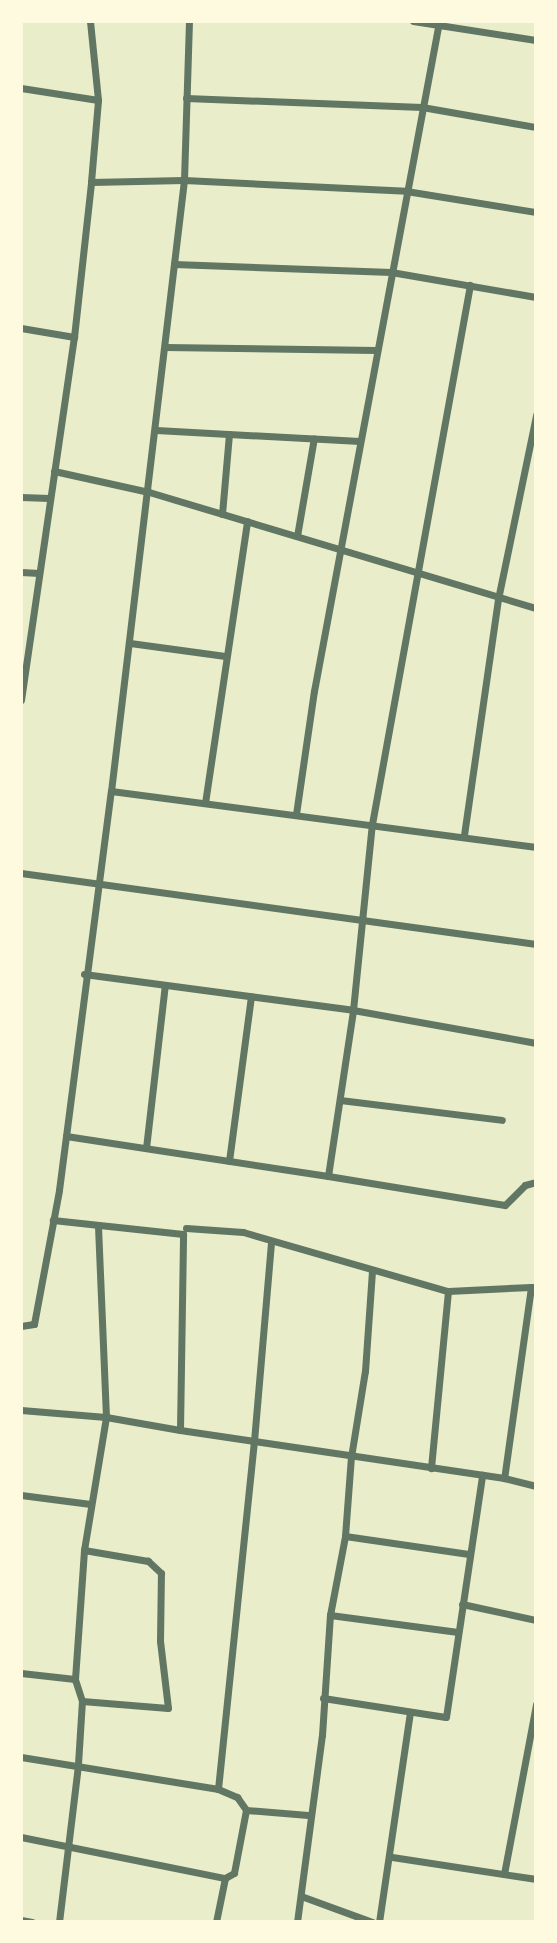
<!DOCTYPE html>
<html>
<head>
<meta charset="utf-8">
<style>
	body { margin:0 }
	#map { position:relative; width:557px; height:1943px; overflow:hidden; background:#e9edc9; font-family:"Sofia Sans Condensed",sans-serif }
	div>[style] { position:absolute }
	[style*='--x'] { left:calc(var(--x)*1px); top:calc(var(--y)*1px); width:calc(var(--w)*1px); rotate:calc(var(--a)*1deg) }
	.minor>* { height:7px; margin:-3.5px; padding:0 3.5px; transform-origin:3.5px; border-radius:3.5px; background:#617663 }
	span { translate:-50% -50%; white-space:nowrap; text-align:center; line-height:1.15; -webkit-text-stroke:5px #fefae0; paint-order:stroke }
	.frame { position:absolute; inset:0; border:23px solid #fefae0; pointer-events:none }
</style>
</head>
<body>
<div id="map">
	<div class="minor">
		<div style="--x:189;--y:21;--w:159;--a:91.8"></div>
		<div style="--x:184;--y:180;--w:615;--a:96.81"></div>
		<div style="--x:111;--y:791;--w:429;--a:7.5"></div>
		<div style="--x:413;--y:21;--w:124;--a:8.8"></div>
		<div style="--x:21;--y:88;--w:78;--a:8.9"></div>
		<div style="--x:186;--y:98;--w:236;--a:2.2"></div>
		<div style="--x:422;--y:107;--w:116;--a:10"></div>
		<div style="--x:91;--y:182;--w:93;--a:-1.2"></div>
		<div style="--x:184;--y:180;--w:222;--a:2.8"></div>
		<div style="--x:406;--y:191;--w:132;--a:9.2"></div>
		<div style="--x:174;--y:264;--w:217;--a:2.1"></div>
		<div style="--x:391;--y:272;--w:147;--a:9.8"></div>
		<div style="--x:21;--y:328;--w:54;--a:9.6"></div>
		<div style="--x:165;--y:347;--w:211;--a:0.8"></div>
		<div style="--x:156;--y:430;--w:204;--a:3.1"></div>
		<div style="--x:54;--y:471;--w:97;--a:12.5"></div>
		<div style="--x:149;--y:492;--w:404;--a:16.7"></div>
		<div style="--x:21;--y:497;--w:28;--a:2"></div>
		<div style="--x:222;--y:514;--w:80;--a:-85"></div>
		<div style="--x:297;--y:536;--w:99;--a:-80.2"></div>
		<div style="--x:21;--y:572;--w:18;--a:3"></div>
		<div style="--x:130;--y:643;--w:96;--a:7.8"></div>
		<div style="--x:21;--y:700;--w:367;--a:-81.7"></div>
		<div style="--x:74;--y:337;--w:156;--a:-83.7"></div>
		<div style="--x:91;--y:182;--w:82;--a:-85.1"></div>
		<div style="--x:98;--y:100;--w:79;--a:-95.8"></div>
		<div style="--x:205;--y:803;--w:285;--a:-81.5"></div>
		<div style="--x:296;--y:814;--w:124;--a:-81.7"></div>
		<div style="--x:314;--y:691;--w:681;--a:-79.42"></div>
		<div style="--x:464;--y:835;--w:238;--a:-81.8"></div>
		<div style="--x:498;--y:599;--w:188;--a:-78.3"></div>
		<div style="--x:21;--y:873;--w:520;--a:7.85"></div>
		<div style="--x:84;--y:974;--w:271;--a:7.6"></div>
		<div style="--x:353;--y:1010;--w:186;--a:10.2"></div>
		<div style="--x:340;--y:1100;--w:163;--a:7"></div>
		<div style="--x:66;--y:1136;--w:265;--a:8.7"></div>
		<div style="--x:328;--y:1176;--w:168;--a:-81.4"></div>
		<div style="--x:353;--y:1010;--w:187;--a:-84.2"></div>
		<div style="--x:372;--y:824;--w:548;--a:-79.7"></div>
		<div style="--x:146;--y:1148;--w:164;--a:-83.4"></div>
		<div style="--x:229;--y:1161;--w:166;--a:-82.4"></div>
		<div style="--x:328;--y:1176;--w:179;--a:9.3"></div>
		<div style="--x:505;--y:1205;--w:28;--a:-45"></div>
		<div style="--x:525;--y:1185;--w:11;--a:-15"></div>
		<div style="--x:186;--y:1228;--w:57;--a:4"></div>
		<div style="--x:243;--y:1232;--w:213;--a:16.1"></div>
		<div style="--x:448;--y:1291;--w:178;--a:95.5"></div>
		<div style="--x:536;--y:1288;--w:5;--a:-169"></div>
		<div style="--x:531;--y:1287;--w:193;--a:98"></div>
		<div style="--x:504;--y:1478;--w:33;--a:14"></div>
		<div style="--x:448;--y:1291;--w:83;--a:-2.8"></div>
		<div style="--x:21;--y:1326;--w:13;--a:-9"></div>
		<div style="--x:34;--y:1324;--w:136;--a:-79.4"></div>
		<div style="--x:59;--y:1190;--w:402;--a:-82.6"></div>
		<div style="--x:21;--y:1410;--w:85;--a:4.7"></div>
		<div style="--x:106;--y:1417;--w:75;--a:10"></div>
		<div style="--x:180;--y:1430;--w:196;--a:-89.1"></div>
		<div style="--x:183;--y:1234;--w:131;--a:-173.9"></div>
		<div style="--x:180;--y:1430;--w:75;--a:8.5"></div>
		<div style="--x:254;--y:1441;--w:198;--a:-85.1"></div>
		<div style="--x:21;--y:1495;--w:70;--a:7.4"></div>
		<div style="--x:345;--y:1536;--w:125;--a:8.3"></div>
		<div style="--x:462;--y:1604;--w:76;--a:12.2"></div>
		<div style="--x:330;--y:1615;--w:129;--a:7.6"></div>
		<div style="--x:21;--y:1673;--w:54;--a:6.3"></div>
		<div style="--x:323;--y:1698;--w:124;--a:8.8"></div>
		<div style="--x:446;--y:1717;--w:245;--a:-81.5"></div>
		<div style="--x:82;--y:1701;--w:86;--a:4.7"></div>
		<div style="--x:168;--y:1708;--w:67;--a:-96.8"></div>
		<div style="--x:160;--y:1641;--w:68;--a:-89.2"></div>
		<div style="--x:161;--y:1573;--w:18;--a:-137"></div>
		<div style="--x:148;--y:1561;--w:65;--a:-170.2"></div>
		<div style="--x:21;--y:1757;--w:200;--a:9.2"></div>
		<div style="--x:218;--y:1789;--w:21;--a:23"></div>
		<div style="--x:237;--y:1797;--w:16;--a:55"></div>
		<div style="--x:246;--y:1810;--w:64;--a:100.8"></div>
		<div style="--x:234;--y:1873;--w:10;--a:151"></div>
		<div style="--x:225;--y:1878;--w:45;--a:101.6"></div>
		<div style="--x:218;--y:1789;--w:350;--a:-84.1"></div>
		<div style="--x:254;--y:1441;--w:253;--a:8.4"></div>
		<div style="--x:246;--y:1810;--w:62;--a:4.6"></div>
		<div style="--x:21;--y:1837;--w:208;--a:11.4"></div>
		<div style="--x:392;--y:1857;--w:146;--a:8.7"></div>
		<div style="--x:504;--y:1874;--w:173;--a:-79.3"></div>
		<div style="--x:301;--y:1896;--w:76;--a:20.1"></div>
		<div style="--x:21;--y:1920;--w:11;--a:10"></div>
		<div style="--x:59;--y:1922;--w:159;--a:-83.1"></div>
		<div style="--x:78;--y:1764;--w:63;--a:-86.4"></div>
		<div style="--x:82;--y:1701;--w:23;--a:-108"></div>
		<div style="--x:75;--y:1679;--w:129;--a:-86"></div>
		<div style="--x:84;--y:1550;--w:135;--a:-80.6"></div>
		<div style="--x:106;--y:1417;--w:192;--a:-92.4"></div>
		<div style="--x:297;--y:1922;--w:189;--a:-82.4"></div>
		<div style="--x:322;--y:1735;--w:120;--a:-86.2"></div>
		<div style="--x:330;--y:1615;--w:80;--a:-79.2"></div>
		<div style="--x:345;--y:1536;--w:79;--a:-85.7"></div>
		<div style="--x:351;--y:1457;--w:87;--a:-80.8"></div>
		<div style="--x:365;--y:1371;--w:101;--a:-86"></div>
		<div style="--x:379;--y:1922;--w:211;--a:-81.6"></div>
	</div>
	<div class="frame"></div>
</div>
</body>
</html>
